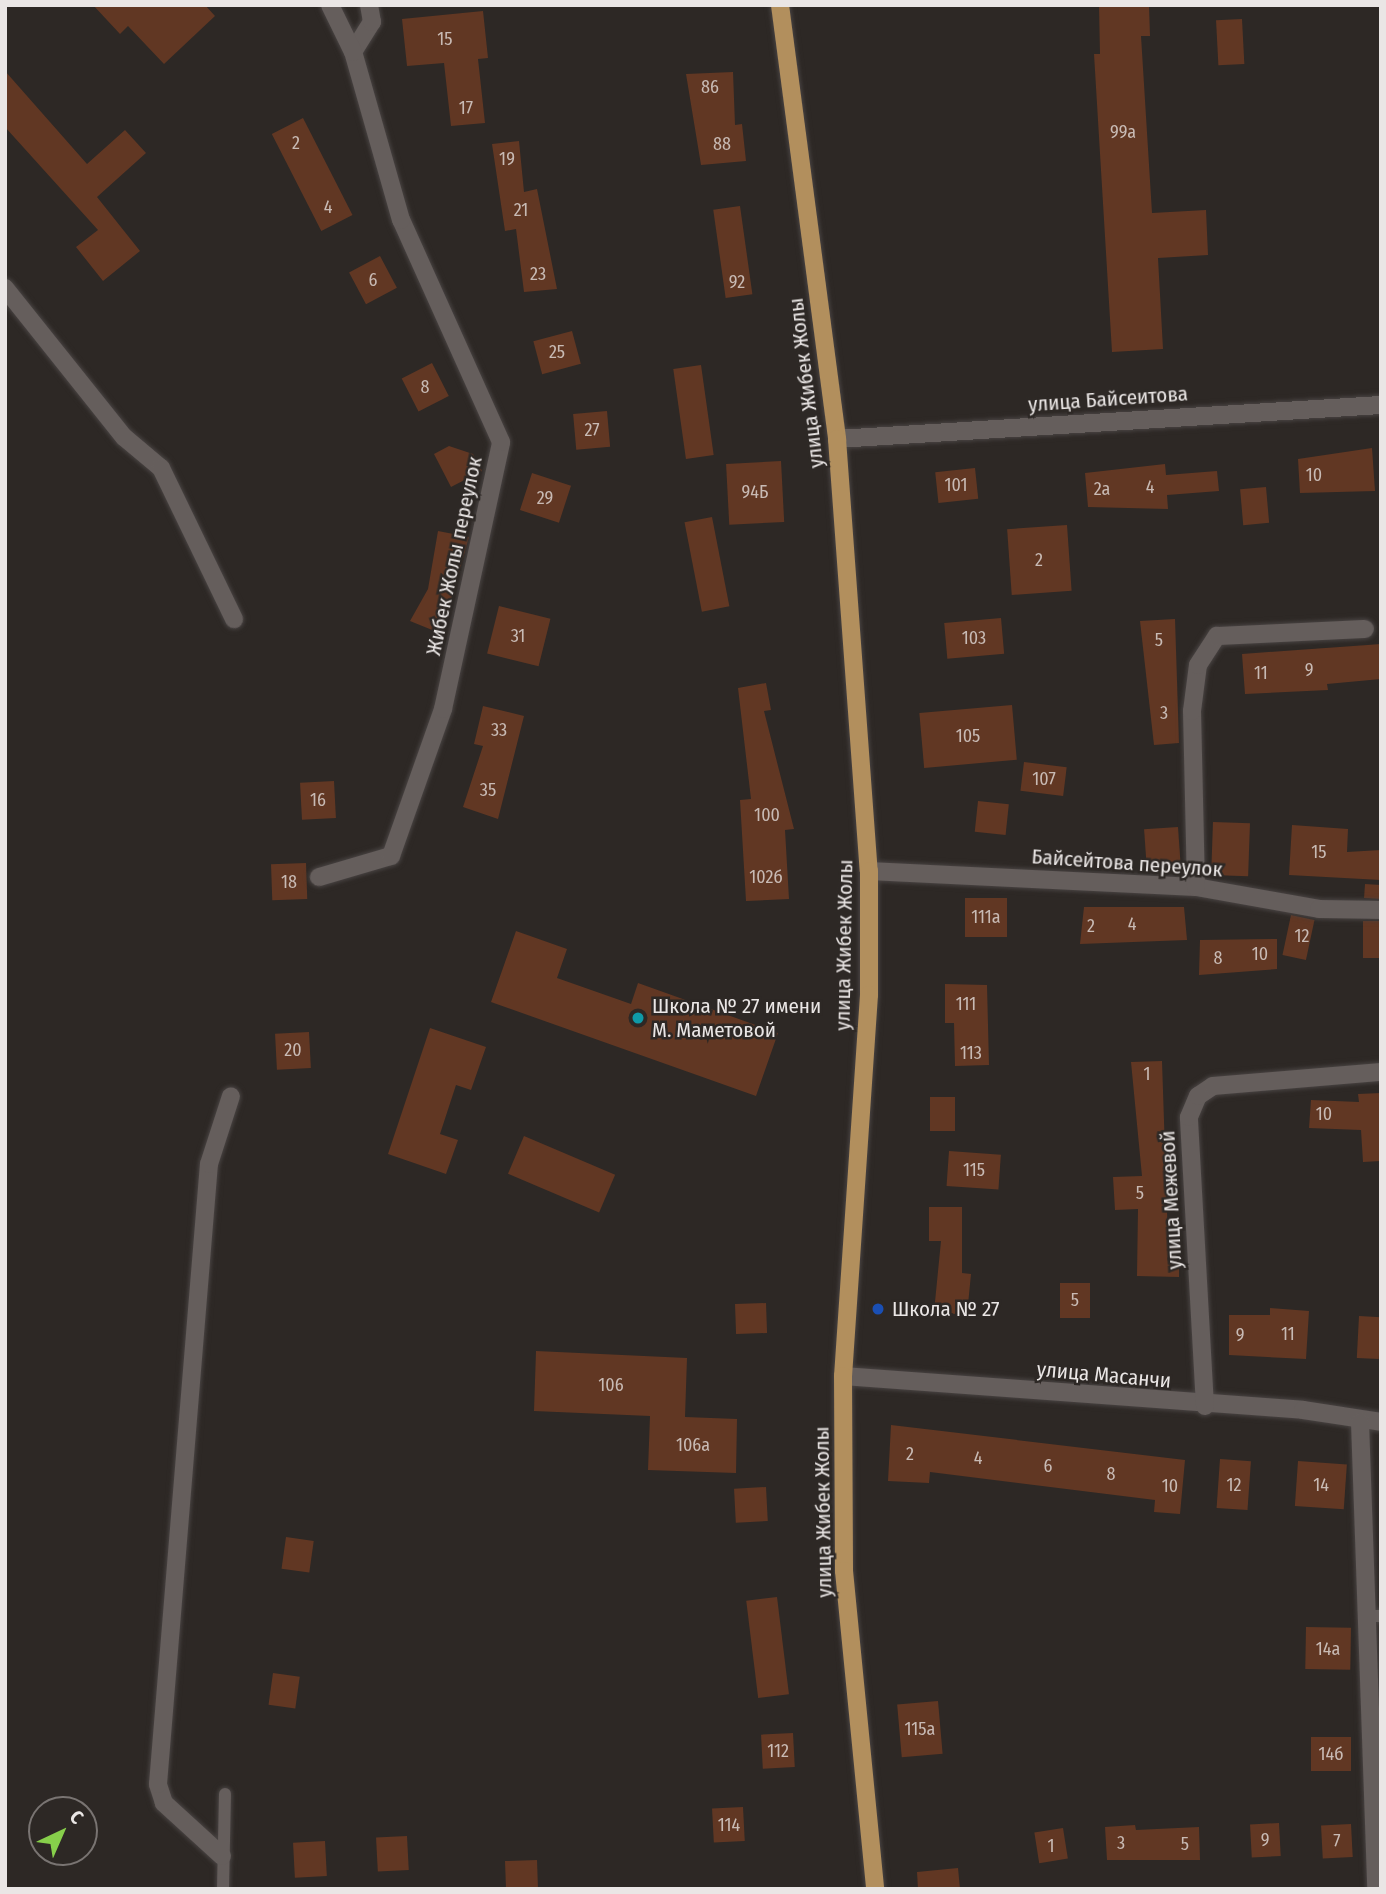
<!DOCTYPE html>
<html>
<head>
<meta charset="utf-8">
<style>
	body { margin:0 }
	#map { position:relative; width:1386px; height:1894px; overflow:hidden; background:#2d2825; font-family:"Fira Sans Condensed",sans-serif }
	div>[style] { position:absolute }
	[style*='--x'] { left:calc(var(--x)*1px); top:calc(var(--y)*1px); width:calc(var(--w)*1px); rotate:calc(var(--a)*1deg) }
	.building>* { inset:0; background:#613723; transform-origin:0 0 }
	.roads { filter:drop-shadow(0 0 2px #484342) drop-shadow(0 0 2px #484342) }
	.lane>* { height:12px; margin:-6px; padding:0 6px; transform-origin:6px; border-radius:6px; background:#655e5c }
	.street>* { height:18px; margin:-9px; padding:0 9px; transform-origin:9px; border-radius:9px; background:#655e5c }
	.primary>* { height:18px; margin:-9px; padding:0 9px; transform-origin:9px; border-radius:9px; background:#b28f5d }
	.dots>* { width:19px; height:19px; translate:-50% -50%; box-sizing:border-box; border:4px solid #2d2825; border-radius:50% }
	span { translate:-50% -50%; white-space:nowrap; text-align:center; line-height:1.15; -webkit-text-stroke:5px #2d2825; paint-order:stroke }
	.number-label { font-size:18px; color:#c8bab4 }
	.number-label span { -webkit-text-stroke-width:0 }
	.street-label { font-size:21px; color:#eae6e5 }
	.poi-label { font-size:21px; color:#eae6e5 }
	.left { translate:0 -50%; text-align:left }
	.frame { position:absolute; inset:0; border:7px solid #eae6e5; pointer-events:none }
	.north { position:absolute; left:28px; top:1796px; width:70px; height:70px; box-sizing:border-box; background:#2d2825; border:2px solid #797472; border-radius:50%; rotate:44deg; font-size:19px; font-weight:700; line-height:28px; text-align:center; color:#eae6e5 }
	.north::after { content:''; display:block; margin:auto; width:24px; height:32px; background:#87cf4b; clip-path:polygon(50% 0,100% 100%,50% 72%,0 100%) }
</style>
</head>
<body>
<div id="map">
	<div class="building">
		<div style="clip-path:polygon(93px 5px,205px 5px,215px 16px,164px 64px,128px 26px,120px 34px)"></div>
		<div style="clip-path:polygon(1099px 5px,1149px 5px,1150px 36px,1141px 36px,1152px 213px,1206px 210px,1208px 255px,1158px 258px,1163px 349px,1112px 352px,1094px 54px,1100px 54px)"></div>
		<div style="clip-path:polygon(483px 11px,488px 58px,478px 59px,485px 123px,451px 126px,444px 63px,407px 66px,402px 19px)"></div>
		<div style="left:1242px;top:19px;width:45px;height:26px;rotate:87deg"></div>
		<div style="clip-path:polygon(5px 71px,87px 164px,125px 130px,146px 153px,97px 197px,140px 251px,103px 281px,76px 247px,98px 230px,5px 127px)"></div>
		<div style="clip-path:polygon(733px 72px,735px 125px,742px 124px,746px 161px,701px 165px,686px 74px)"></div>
		<div style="left:303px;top:118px;width:109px;height:35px;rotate:63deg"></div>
		<div style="clip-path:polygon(519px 141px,524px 192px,537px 189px,557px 289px,524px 292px,516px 229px,505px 231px,492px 144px)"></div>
		<div style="left:740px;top:206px;width:89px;height:27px;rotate:82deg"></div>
		<div style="left:380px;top:256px;width:36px;height:35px;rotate:62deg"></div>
		<div style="left:572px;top:331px;width:34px;height:40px;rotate:75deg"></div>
		<div style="left:432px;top:363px;width:37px;height:34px;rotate:63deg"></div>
		<div style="left:701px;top:365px;width:91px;height:28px;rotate:82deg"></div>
		<div style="left:607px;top:411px;width:36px;height:34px;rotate:85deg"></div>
		<div style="clip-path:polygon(449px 446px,473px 454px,482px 471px,451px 487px,434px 454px)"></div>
		<div style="clip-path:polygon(1372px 448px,1375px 491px,1300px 493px,1298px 459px)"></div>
		<div style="left:781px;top:461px;width:61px;height:55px;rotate:87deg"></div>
		<div style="clip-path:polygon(1165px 464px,1166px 475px,1217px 471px,1219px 491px,1167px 495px,1168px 509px,1088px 507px,1085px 473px)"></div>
		<div style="left:975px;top:468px;width:31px;height:40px;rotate:84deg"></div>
		<div style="left:532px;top:473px;width:41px;height:39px;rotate:18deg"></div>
		<div style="left:1266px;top:487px;width:36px;height:26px;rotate:85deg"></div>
		<div style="left:712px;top:517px;width:91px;height:28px;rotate:79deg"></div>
		<div style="left:1067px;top:525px;width:66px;height:60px;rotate:86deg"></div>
		<div style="clip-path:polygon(438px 531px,469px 537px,442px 634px,410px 621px,428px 589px)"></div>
		<div style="left:499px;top:606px;width:53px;height:49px;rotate:14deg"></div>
		<div style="left:1001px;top:618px;width:36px;height:57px;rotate:85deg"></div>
		<div style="clip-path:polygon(1175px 619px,1179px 743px,1154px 745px,1140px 621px)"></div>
		<div style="clip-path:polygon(1381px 644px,1381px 679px,1327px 684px,1328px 690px,1245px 694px,1242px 654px)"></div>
		<div style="clip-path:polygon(766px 683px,771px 710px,764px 711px,794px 829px,785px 830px,789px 899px,746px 901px,740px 800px,751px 799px,738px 688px)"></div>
		<div style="left:1012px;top:705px;width:55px;height:93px;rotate:85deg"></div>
		<div style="clip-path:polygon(483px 706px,524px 716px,498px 819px,463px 807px,483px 746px,474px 744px)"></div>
		<div style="left:1024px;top:762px;width:43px;height:29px;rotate:7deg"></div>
		<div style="left:334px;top:781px;width:37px;height:34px;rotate:87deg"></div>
		<div style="left:978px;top:801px;width:31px;height:31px;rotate:6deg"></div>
		<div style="left:1213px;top:822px;width:37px;height:53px;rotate:2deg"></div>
		<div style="clip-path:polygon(1292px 825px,1348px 829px,1347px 852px,1381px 850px,1381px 880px,1289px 875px)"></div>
		<div style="left:1178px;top:827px;width:41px;height:34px;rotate:86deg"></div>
		<div style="left:306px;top:863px;width:36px;height:35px;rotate:88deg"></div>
		<div style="left:1365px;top:884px;width:16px;height:14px;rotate:4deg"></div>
		<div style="left:965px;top:898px;width:42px;height:39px"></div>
		<div style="clip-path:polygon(1084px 907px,1184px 907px,1187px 940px,1080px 944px)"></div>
		<div style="left:1291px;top:915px;width:24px;height:41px;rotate:12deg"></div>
		<div style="left:1363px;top:921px;width:18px;height:37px"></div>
		<div style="clip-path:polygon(516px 931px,567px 949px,557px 978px,631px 1004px,638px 983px,778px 1033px,756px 1096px,491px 1002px)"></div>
		<div style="clip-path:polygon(1277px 939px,1277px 969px,1199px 975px,1200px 940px)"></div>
		<div style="clip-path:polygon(945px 984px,987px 985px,989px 1065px,955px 1066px,954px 1023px,945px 1023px)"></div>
		<div style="clip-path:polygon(430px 1028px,486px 1047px,471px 1090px,456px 1085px,440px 1134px,458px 1140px,446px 1174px,388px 1154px)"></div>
		<div style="left:309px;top:1032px;width:36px;height:34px;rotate:87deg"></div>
		<div style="clip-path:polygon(1162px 1061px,1168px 1241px,1179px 1241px,1179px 1277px,1137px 1276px,1138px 1209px,1115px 1210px,1113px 1177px,1142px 1176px,1131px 1062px)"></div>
		<div style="clip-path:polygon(1381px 1093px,1381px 1161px,1363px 1162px,1361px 1130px,1309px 1128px,1311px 1100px,1359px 1102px,1358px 1094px)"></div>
		<div style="left:930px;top:1097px;width:25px;height:34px"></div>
		<div style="left:524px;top:1136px;width:99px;height:41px;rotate:23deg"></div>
		<div style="left:949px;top:1151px;width:52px;height:35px;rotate:4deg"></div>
		<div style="clip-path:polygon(929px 1207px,962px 1207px,962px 1273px,971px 1274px,967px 1315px,934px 1312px,941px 1241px,929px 1241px)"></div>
		<div style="left:1060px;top:1283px;width:30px;height:35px"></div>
		<div style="left:766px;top:1303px;width:30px;height:31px;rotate:88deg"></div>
		<div style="clip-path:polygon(1270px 1308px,1309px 1311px,1306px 1359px,1229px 1355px,1229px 1315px,1270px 1315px)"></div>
		<div style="left:1359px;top:1316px;width:22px;height:42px;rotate:3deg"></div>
		<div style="clip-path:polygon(536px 1351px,687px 1358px,685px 1417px,737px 1419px,736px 1473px,648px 1470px,650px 1416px,534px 1411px)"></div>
		<div style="clip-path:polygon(891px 1425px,1185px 1460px,1180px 1514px,1154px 1512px,1155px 1500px,930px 1472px,929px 1483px,888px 1481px)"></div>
		<div style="left:1220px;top:1459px;width:31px;height:49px;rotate:4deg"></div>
		<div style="left:1298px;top:1461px;width:49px;height:45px;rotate:4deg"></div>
		<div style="left:766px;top:1487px;width:34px;height:32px;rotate:87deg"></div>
		<div style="left:286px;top:1537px;width:28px;height:32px;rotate:8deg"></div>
		<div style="left:777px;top:1597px;width:98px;height:31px;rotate:83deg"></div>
		<div style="left:1306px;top:1627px;width:45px;height:42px;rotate:1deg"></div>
		<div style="left:273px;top:1673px;width:27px;height:32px;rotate:8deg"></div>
		<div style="left:938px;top:1701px;width:53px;height:41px;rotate:85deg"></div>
		<div style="left:793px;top:1733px;width:34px;height:32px;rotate:87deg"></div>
		<div style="left:1311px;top:1737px;width:40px;height:34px"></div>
		<div style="left:743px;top:1807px;width:34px;height:31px;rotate:87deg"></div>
		<div style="left:1279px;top:1823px;width:33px;height:29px;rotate:87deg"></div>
		<div style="left:1351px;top:1824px;width:33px;height:30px;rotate:87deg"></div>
		<div style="clip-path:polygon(1135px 1825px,1136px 1830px,1199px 1827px,1200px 1860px,1107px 1860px,1105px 1827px)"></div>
		<div style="left:1063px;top:1828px;width:31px;height:29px;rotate:81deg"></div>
		<div style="left:407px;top:1836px;width:34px;height:31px;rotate:87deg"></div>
		<div style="left:325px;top:1841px;width:35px;height:32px;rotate:87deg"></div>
		<div style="left:537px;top:1860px;width:29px;height:32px;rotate:88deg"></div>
		<div style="clip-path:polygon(958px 1868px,960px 1889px,918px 1889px,917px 1872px)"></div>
	</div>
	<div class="roads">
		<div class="lane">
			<div style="--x:1370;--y:1616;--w:11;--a:0"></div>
			<div style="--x:223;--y:1889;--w:95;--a:-88.8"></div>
		</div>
		<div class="street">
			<div style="--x:353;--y:52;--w:36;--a:-58"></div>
			<div style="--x:372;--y:22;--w:17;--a:-100"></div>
			<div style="--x:5;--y:288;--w:191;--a:51.4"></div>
			<div style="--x:124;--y:437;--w:48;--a:40"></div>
			<div style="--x:161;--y:468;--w:168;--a:64.2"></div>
			<div style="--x:837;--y:439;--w:545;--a:-3.58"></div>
			<div style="--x:869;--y:871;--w:327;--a:2.8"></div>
			<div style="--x:1196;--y:887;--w:125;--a:10.1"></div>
			<div style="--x:1319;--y:909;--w:62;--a:0.9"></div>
			<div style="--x:319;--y:877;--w:75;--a:-16.3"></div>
			<div style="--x:391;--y:856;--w:156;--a:-70.5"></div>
			<div style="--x:443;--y:709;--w:273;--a:-77.7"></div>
			<div style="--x:501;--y:442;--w:243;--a:-114.2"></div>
			<div style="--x:401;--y:220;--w:175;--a:-105.9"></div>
			<div style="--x:353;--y:52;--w:52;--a:-116.1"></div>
			<div style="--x:1196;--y:887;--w:176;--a:-91.3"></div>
			<div style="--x:1192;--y:711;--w:46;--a:-82.6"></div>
			<div style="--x:1198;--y:665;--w:35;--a:-57"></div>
			<div style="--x:1217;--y:636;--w:148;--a:-2.7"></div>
			<div style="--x:843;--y:1376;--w:461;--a:4.2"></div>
			<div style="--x:1303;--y:1410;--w:79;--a:8.7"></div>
			<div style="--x:1205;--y:1406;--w:289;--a:-93.2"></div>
			<div style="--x:1189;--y:1117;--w:23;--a:-67"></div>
			<div style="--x:1198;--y:1096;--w:18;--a:-34"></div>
			<div style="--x:1213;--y:1086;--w:169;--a:-4.8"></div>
			<div style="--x:1360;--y:1422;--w:467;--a:88"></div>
			<div style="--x:222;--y:1856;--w:79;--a:-137.6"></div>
			<div style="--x:164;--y:1803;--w:20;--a:-108"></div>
			<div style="--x:158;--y:1784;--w:622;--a:-85.3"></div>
			<div style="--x:209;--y:1164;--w:71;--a:-72.1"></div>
		</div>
		<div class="primary">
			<div style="--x:780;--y:5;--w:438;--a:82.5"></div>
			<div style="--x:837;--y:439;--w:433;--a:85.8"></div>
			<div style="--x:869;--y:871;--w:124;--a:90"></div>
			<div style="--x:869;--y:995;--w:382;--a:93.9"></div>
			<div style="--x:843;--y:1376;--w:195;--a:89.7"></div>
			<div style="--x:844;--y:1571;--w:320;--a:84.4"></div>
		</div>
	</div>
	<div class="dots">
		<div style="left:638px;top:1018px;background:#0f9aa8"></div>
		<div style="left:878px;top:1309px;background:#1a4fb4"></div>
	</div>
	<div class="number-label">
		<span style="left:445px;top:39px">15</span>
		<span style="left:710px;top:87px">86</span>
		<span style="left:466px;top:108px">17</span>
		<span style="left:1123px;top:132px">99а</span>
		<span style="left:296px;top:143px">2</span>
		<span style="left:722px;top:144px">88</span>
		<span style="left:507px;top:159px">19</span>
		<span style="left:328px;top:207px">4</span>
		<span style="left:521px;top:210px">21</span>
		<span style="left:538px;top:274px">23</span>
		<span style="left:373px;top:280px">6</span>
		<span style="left:737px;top:282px">92</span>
		<span style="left:557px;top:352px">25</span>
		<span style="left:425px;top:387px">8</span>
		<span style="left:592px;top:430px">27</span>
		<span style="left:1314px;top:475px">10</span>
		<span style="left:956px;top:485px">101</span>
		<span style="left:1150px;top:487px">4</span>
		<span style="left:1102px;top:489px">2а</span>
		<span style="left:755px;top:492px">94Б</span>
		<span style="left:545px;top:498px">29</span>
		<span style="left:1039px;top:560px">2</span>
		<span style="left:518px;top:636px">31</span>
		<span style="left:974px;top:638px">103</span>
		<span style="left:1159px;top:640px">5</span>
		<span style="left:1309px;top:670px">9</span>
		<span style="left:1261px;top:673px">11</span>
		<span style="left:1164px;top:713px">3</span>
		<span style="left:499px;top:730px">33</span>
		<span style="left:968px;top:736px">105</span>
		<span style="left:1044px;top:779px">107</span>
		<span style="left:488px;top:790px">35</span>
		<span style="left:318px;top:800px">16</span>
		<span style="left:767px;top:815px">100</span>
		<span style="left:1319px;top:852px">15</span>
		<span style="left:766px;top:877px">102б</span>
		<span style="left:289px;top:882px">18</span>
		<span style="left:986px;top:917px">111а</span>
		<span style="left:1132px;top:924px">4</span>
		<span style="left:1091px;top:926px">2</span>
		<span style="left:1302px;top:936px">12</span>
		<span style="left:1260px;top:954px">10</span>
		<span style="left:1218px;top:958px">8</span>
		<span style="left:966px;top:1004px">111</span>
		<span style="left:293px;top:1050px">20</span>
		<span style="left:971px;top:1053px">113</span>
		<span style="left:1147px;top:1074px">1</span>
		<span style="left:1324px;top:1114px">10</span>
		<span style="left:974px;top:1170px">115</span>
		<span style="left:1140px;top:1193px">5</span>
		<span style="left:1075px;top:1300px">5</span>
		<span style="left:1288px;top:1334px">11</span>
		<span style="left:1240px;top:1335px">9</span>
		<span style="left:611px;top:1385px">106</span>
		<span style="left:693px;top:1445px">106а</span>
		<span style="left:910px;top:1454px">2</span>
		<span style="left:978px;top:1458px">4</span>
		<span style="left:1048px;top:1466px">6</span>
		<span style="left:1111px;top:1474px">8</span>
		<span style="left:1234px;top:1485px">12</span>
		<span style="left:1321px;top:1485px">14</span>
		<span style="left:1170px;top:1486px">10</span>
		<span style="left:1328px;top:1649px">14а</span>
		<span style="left:920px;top:1729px">115а</span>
		<span style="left:778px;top:1751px">112</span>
		<span style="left:1331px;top:1754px">14б</span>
		<span style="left:729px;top:1825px">114</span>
		<span style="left:1265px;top:1840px">9</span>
		<span style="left:1337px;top:1841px">7</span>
		<span style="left:1121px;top:1843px">3</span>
		<span style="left:1185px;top:1844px">5</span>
		<span style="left:1051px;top:1846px">1</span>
	</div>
	<div class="street-label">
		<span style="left:806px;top:383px;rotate:-97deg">улица Жибек Жолы</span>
		<span style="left:1108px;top:399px;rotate:-4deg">улица Байсеитова</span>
		<span style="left:454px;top:556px;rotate:-78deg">Жибек Жолы переулок</span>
		<span style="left:1127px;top:863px;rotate:4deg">Байсейтова переулок</span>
		<span style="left:844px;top:945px;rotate:-89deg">улица Жибек Жолы</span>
		<span style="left:1171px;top:1200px;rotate:-93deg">улица Межевой</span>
		<span style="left:1104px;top:1375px;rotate:5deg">улица Масанчи</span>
		<span style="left:823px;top:1512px;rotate:-91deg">улица Жибек Жолы</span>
	</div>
	<div class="poi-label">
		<span class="left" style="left:652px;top:1018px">Школа № 27 имени<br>М. Маметовой</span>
		<span class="left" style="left:892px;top:1309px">Школа № 27</span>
	</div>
	<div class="frame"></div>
	<div class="north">С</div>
</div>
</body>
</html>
